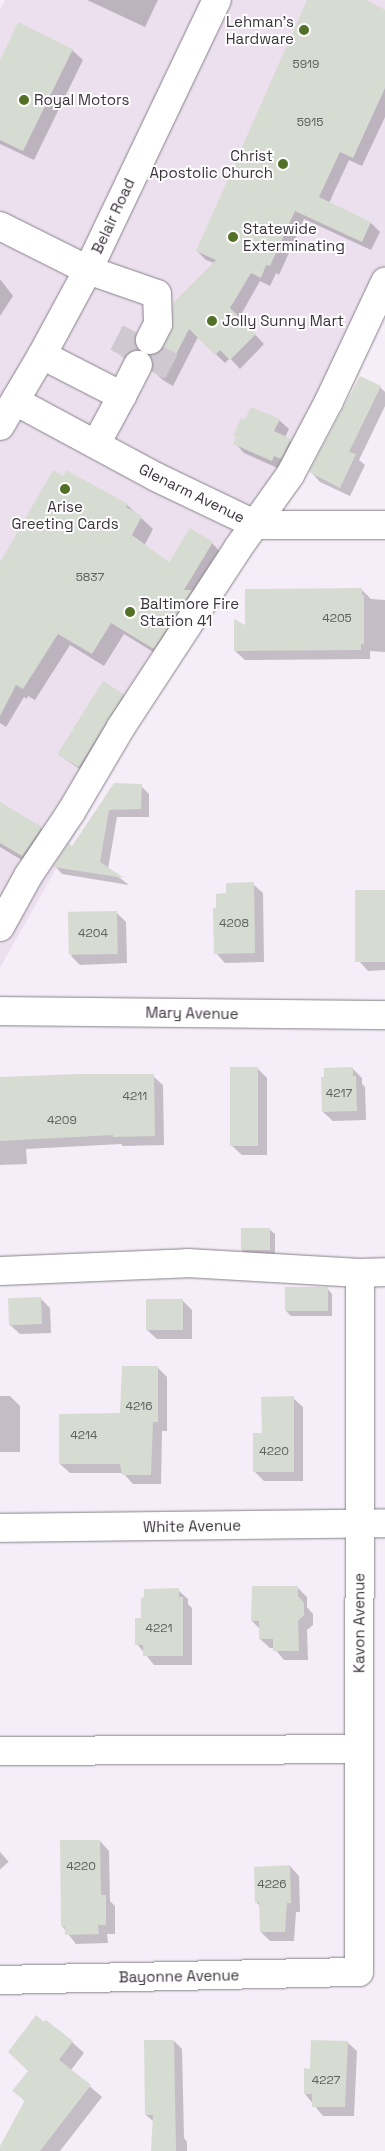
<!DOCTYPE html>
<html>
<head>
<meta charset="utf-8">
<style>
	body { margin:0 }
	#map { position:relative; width:385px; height:2151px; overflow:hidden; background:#f5edf7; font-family:"Space Grotesk",sans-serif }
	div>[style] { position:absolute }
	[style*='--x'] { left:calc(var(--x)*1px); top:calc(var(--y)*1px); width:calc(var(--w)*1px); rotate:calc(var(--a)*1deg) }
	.built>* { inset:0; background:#ece0ef }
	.shadow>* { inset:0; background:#0003; transform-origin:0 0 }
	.building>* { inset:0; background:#d7dcd2; transform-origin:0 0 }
	.minor-tunnel>* { height:28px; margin-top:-14px; transform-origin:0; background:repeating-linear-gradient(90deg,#cfc8d1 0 28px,transparent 0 42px) }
	.roads { filter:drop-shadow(0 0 1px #878089) drop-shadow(0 0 1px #878089) }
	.minor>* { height:28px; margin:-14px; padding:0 14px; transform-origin:14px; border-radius:14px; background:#fff }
	.major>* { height:28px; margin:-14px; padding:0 14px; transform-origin:14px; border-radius:14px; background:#fff }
	.dots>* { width:14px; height:14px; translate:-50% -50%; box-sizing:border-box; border:2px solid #fffdff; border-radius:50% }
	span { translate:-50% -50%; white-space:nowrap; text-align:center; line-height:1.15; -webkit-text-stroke:4px #fffdff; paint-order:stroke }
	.number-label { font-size:12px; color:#60605f }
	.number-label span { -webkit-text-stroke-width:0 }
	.poi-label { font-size:15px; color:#393639 }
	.right { translate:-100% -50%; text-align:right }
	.left { translate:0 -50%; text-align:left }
	.street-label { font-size:15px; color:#393639 }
</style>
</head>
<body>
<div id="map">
	<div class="built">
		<div style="clip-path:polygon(5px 0,385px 0,385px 285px,0 968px,0 10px)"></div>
	</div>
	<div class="shadow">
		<div style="clip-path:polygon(87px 0,158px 0,145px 27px)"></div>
		<div style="clip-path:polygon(316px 0,363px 0,385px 11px,385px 117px,362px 166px,349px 160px,329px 203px,371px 223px,380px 232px,371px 250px,304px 219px,279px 275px,276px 273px,270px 286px,260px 281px,239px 318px,264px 344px,240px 369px,230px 358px,225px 363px,198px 337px,173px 386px,163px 380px,153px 371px,159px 354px,214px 263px,206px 260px,197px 251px)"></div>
		<div style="clip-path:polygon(72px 50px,83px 60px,34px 160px,0 144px,0 62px)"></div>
		<div style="clip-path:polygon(0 279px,13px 296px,0 316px)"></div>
		<div style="clip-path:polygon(135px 334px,141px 339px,139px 347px,142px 354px,130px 362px,114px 351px)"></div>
		<div style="clip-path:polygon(380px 387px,385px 392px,385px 406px,359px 460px,365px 465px,350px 496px,320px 482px,311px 472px)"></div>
		<div style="clip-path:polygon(279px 420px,289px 429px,285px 437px,300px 449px,282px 470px,244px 453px,235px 443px,237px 438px,234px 435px)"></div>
		<div style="clip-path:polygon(127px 505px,153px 529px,144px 546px,169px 564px,190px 530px,212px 543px,224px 556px,166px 660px,124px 634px,104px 666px,70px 645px,35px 700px,28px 696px,27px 699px,24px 697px,6px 727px,0 723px,0 564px)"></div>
		<div style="clip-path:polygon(361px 589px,371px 599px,385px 600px,385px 652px,370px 651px,370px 659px,245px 660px,235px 651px)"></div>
		<div style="clip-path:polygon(123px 695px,128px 700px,84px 772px,58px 754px)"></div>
		<div style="clip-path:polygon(114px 784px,141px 786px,149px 794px,149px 817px,117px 817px,108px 869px,129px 885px,62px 874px,55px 866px,73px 847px)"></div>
		<div style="clip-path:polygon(0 804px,41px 828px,53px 841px,35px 868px,0 847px)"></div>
		<div style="clip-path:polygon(253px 884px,263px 893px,264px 962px,225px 963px,216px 953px,217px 909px,227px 895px)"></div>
		<div style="clip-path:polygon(385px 891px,385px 970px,368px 971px,359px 961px)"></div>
		<div style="clip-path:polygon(116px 912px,126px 922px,127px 963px,80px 965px,71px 956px)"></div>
		<div style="clip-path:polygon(257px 1068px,267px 1078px,267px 1155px,242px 1155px,232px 1146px)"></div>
		<div style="clip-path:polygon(352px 1068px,362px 1078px,362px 1084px,365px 1087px,366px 1120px,333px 1121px,323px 1112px)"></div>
		<div style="clip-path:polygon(153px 1076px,163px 1085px,164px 1145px,123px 1146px,121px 1144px,26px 1149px,27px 1164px,0 1165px,0 1078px)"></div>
		<div style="clip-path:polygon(269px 1229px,275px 1234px,275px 1257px,247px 1255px,242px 1250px)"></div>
		<div style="clip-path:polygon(327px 1288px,332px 1294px,332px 1316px,291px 1316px,286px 1311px)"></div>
		<div style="clip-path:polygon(41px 1299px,50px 1308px,51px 1333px,20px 1334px,10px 1325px)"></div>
		<div style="clip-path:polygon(182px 1300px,192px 1310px,192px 1339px,157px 1339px,147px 1330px)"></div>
		<div style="clip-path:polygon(158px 1368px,167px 1377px,167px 1431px,162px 1431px,161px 1484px,133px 1484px,123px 1473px,70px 1473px,60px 1464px,121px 1415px)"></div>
		<div style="clip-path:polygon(0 1396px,10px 1396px,20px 1406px,20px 1452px,0 1452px)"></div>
		<div style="clip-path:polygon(293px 1398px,303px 1407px,303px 1481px,264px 1481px,254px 1471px,263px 1435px)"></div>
		<div style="clip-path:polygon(298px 1588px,307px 1597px,307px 1607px,313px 1614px,313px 1625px,307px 1630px,308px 1660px,284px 1660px,274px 1648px,270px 1648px,260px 1639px,260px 1629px,252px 1621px)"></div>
		<div style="clip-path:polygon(178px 1590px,188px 1599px,188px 1604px,192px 1608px,192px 1665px,154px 1665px,137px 1644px,142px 1619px)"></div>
		<div style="clip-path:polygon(100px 1841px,109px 1851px,110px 1901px,115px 1906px,115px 1934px,107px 1934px,108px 1943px,76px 1944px,62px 1926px)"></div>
		<div style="left:0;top:1852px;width:13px;height:74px;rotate:48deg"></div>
		<div style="clip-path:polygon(290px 1866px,299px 1876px,300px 1912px,296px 1912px,294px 1941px,270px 1941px,261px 1932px,260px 1906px,256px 1902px)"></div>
		<div style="clip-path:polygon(174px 2041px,182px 2049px,184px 2138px,187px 2142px,187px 2151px,152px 2151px,154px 2122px,146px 2115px)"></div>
		<div style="clip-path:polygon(72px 2042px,84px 2053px,71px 2070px,102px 2097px,60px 2151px,0 2151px,26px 2102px,14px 2091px)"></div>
		<div style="clip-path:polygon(347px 2042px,357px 2051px,354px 2116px,323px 2116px,305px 2094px,312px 2070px)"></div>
	</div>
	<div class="building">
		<div style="clip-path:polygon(307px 0,366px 0,385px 10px,385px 88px,353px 158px,340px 152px,319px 197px,371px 222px,362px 242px,295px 211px,270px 266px,266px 265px,261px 278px,251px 273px,230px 308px,256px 334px,230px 360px,220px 350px,215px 355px,189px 329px,164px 378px,152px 372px,154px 364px,150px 355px,159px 353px,172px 331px,173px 303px,216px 260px,196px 251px)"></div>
		<div style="clip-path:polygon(18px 22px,73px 49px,23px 151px,0 140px,0 60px)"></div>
		<div style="clip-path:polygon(125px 327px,136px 333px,134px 341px,138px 349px,130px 352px,124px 357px,112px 351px)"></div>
		<div style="clip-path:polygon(360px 376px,381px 386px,349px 452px,356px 454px,340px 488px,309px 472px)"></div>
		<div style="clip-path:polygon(251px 407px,280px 419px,274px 431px,291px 439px,281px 459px,274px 456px,272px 461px,233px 444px,236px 437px,233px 436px,241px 418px,245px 419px)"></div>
		<div style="clip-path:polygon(53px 470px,63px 476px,66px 470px,128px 504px,126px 507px,142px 516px,132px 535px,169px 562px,190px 528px,213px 542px,184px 590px,192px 590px,154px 649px,111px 623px,92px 654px,58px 634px,23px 689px,16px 685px,0 716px,0 562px)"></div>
		<div style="clip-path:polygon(362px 588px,362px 595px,364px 595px,364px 644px,361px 644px,361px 650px,234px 651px,234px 619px,245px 625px,245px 589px)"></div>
		<div style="left:103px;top:681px;width:25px;height:86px;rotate:32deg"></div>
		<div style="clip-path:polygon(114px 783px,142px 784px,141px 809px,109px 810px,100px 862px,124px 878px,53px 867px,69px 843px,72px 846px)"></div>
		<div style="clip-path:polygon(0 802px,42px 827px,22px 856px,0 843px)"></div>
		<div style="clip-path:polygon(254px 882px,255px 953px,214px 954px,213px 908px,216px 908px,216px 894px,226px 893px,226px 883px)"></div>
		<div style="left:355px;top:890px;width:30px;height:72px"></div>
		<div style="left:117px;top:911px;width:43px;height:49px;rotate:89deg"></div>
		<div style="left:230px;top:1067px;width:28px;height:79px"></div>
		<div style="clip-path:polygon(353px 1067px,353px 1076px,356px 1076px,357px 1111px,322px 1112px,321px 1077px,324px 1077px,324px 1068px)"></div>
		<div style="clip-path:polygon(81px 1074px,154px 1074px,155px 1136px,113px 1137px,113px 1135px,0 1141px,0 1077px)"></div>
		<div style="left:241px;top:1228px;width:29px;height:22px"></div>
		<div style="left:285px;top:1287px;width:43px;height:24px"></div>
		<div style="left:41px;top:1297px;width:27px;height:33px;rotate:88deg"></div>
		<div style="left:146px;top:1299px;width:37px;height:31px"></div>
		<div style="clip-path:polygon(122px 1366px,158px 1366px,158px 1422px,153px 1422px,151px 1475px,122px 1475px,120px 1464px,59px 1464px,59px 1414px,120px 1413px)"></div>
		<div style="clip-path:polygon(294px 1396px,294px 1472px,253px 1472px,253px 1433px,262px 1433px,261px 1397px)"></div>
		<div style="clip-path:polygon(252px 1586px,298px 1586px,298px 1596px,304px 1603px,304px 1615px,298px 1621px,299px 1651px,273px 1651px,273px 1639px,259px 1639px,259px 1621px,251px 1621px)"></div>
		<div style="clip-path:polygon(179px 1588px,179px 1597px,183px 1597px,183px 1656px,143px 1656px,143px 1645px,135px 1645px,135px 1618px,141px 1618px,141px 1598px,144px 1597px,144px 1589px)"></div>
		<div style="clip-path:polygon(60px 1840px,100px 1840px,101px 1895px,106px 1895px,106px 1925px,98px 1925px,99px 1934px,65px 1935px,65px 1927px,61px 1927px)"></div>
		<div style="clip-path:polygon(290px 1865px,291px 1903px,287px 1903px,285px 1932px,260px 1932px,259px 1902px,255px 1903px,254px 1867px)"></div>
		<div style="clip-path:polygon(36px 2015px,44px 2022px,46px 2020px,73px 2041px,59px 2060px,91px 2085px,40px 2151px,0 2151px,0 2146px,25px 2100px,12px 2091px,28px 2071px,8px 2052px)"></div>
		<div style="clip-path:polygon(144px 2040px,174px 2040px,176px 2151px,151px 2151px,153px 2115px,145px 2115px)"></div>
		<div style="clip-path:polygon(311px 2040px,348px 2041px,345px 2107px,312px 2107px,312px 2094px,304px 2094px,304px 2068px,310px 2069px)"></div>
	</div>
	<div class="minor-tunnel">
		<div style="--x:123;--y:356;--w:27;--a:-63"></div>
		<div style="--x:153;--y:372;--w:27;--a:-63"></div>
	</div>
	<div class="roads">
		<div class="minor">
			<div style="--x:0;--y:226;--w:98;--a:26.6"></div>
			<div style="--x:88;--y:270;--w:73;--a:19.2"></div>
			<div style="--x:157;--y:294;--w:30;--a:88"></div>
			<div style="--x:158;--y:324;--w:18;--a:117"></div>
			<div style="--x:42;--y:355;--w:90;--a:27.1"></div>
			<div style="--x:122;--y:396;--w:35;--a:-63"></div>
			<div style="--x:15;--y:401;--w:160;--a:28.3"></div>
			<div style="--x:156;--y:477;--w:111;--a:25.6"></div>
			<div style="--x:256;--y:525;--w:129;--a:0"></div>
			<div style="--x:96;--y:444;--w:55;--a:-61.6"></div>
			<div style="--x:0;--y:927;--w:58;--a:-61.2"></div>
			<div style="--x:28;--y:876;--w:77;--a:-56.1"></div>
			<div style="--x:71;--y:812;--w:99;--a:-59.5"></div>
			<div style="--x:121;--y:727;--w:214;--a:-56.8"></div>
			<div style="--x:238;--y:548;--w:90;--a:-54.5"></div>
			<div style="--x:290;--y:475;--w:84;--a:-62.2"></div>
			<div style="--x:329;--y:401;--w:132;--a:-64.8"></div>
			<div style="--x:0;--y:1011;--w:385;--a:0.6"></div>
			<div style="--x:0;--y:1271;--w:187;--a:-2.4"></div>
			<div style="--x:187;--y:1263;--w:173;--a:3.3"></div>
			<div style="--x:360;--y:1273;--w:25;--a:-2"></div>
			<div style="--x:0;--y:1528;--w:385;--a:-0.7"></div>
			<div style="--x:0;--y:1751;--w:359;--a:-0.3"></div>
			<div style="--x:0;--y:1980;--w:359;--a:-1.3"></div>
			<div style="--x:359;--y:1972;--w:699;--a:-89.92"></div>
		</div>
		<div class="major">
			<div style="--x:0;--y:426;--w:82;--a:-59.4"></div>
			<div style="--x:42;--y:355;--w:97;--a:-61.6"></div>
			<div style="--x:88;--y:270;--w:299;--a:-64.5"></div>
		</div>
	</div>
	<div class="dots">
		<div style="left:304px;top:30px;background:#527127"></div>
		<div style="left:24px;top:100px;background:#527127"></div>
		<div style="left:283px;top:164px;background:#527127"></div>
		<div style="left:233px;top:237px;background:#527127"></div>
		<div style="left:212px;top:321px;background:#527127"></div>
		<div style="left:65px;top:489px;background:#527127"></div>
		<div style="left:130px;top:612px;background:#527127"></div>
	</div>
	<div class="number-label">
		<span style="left:306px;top:65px">5919</span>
		<span style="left:310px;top:123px">5915</span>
		<span style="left:90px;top:578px">5837</span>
		<span style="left:337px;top:619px">4205</span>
		<span style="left:234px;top:924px">4208</span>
		<span style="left:93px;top:934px">4204</span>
		<span style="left:339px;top:1094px">4217</span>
		<span style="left:135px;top:1097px">4211</span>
		<span style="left:62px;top:1121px">4209</span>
		<span style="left:139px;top:1407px">4216</span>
		<span style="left:84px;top:1436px">4214</span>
		<span style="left:274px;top:1452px">4220</span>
		<span style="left:159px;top:1629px">4221</span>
		<span style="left:81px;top:1867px">4220</span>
		<span style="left:272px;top:1885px">4226</span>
		<span style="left:326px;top:2081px">4227</span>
	</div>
	<div class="poi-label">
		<span class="right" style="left:294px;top:30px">Lehman's<br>Hardware</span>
		<span class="left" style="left:34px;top:100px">Royal Motors</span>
		<span class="right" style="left:273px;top:164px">Christ<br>Apostolic Church</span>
		<span class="left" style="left:243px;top:237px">Statewide<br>Exterminating</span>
		<span class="left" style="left:222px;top:321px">Jolly Sunny Mart</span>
		<span style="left:65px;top:515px">Arise<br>Greeting Cards</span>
		<span class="left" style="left:140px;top:612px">Baltimore Fire<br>Station 41</span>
	</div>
	<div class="street-label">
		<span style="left:113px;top:216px;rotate:-65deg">Belair Road</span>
		<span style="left:192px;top:493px;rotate:26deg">Glenarm Avenue</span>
		<span style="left:192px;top:1013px;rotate:1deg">Mary Avenue</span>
		<span style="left:192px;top:1526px;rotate:-1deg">White Avenue</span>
		<span style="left:359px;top:1623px;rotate:-90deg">Kavon Avenue</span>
		<span style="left:179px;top:1976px;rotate:-1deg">Bayonne Avenue</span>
	</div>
</div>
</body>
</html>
